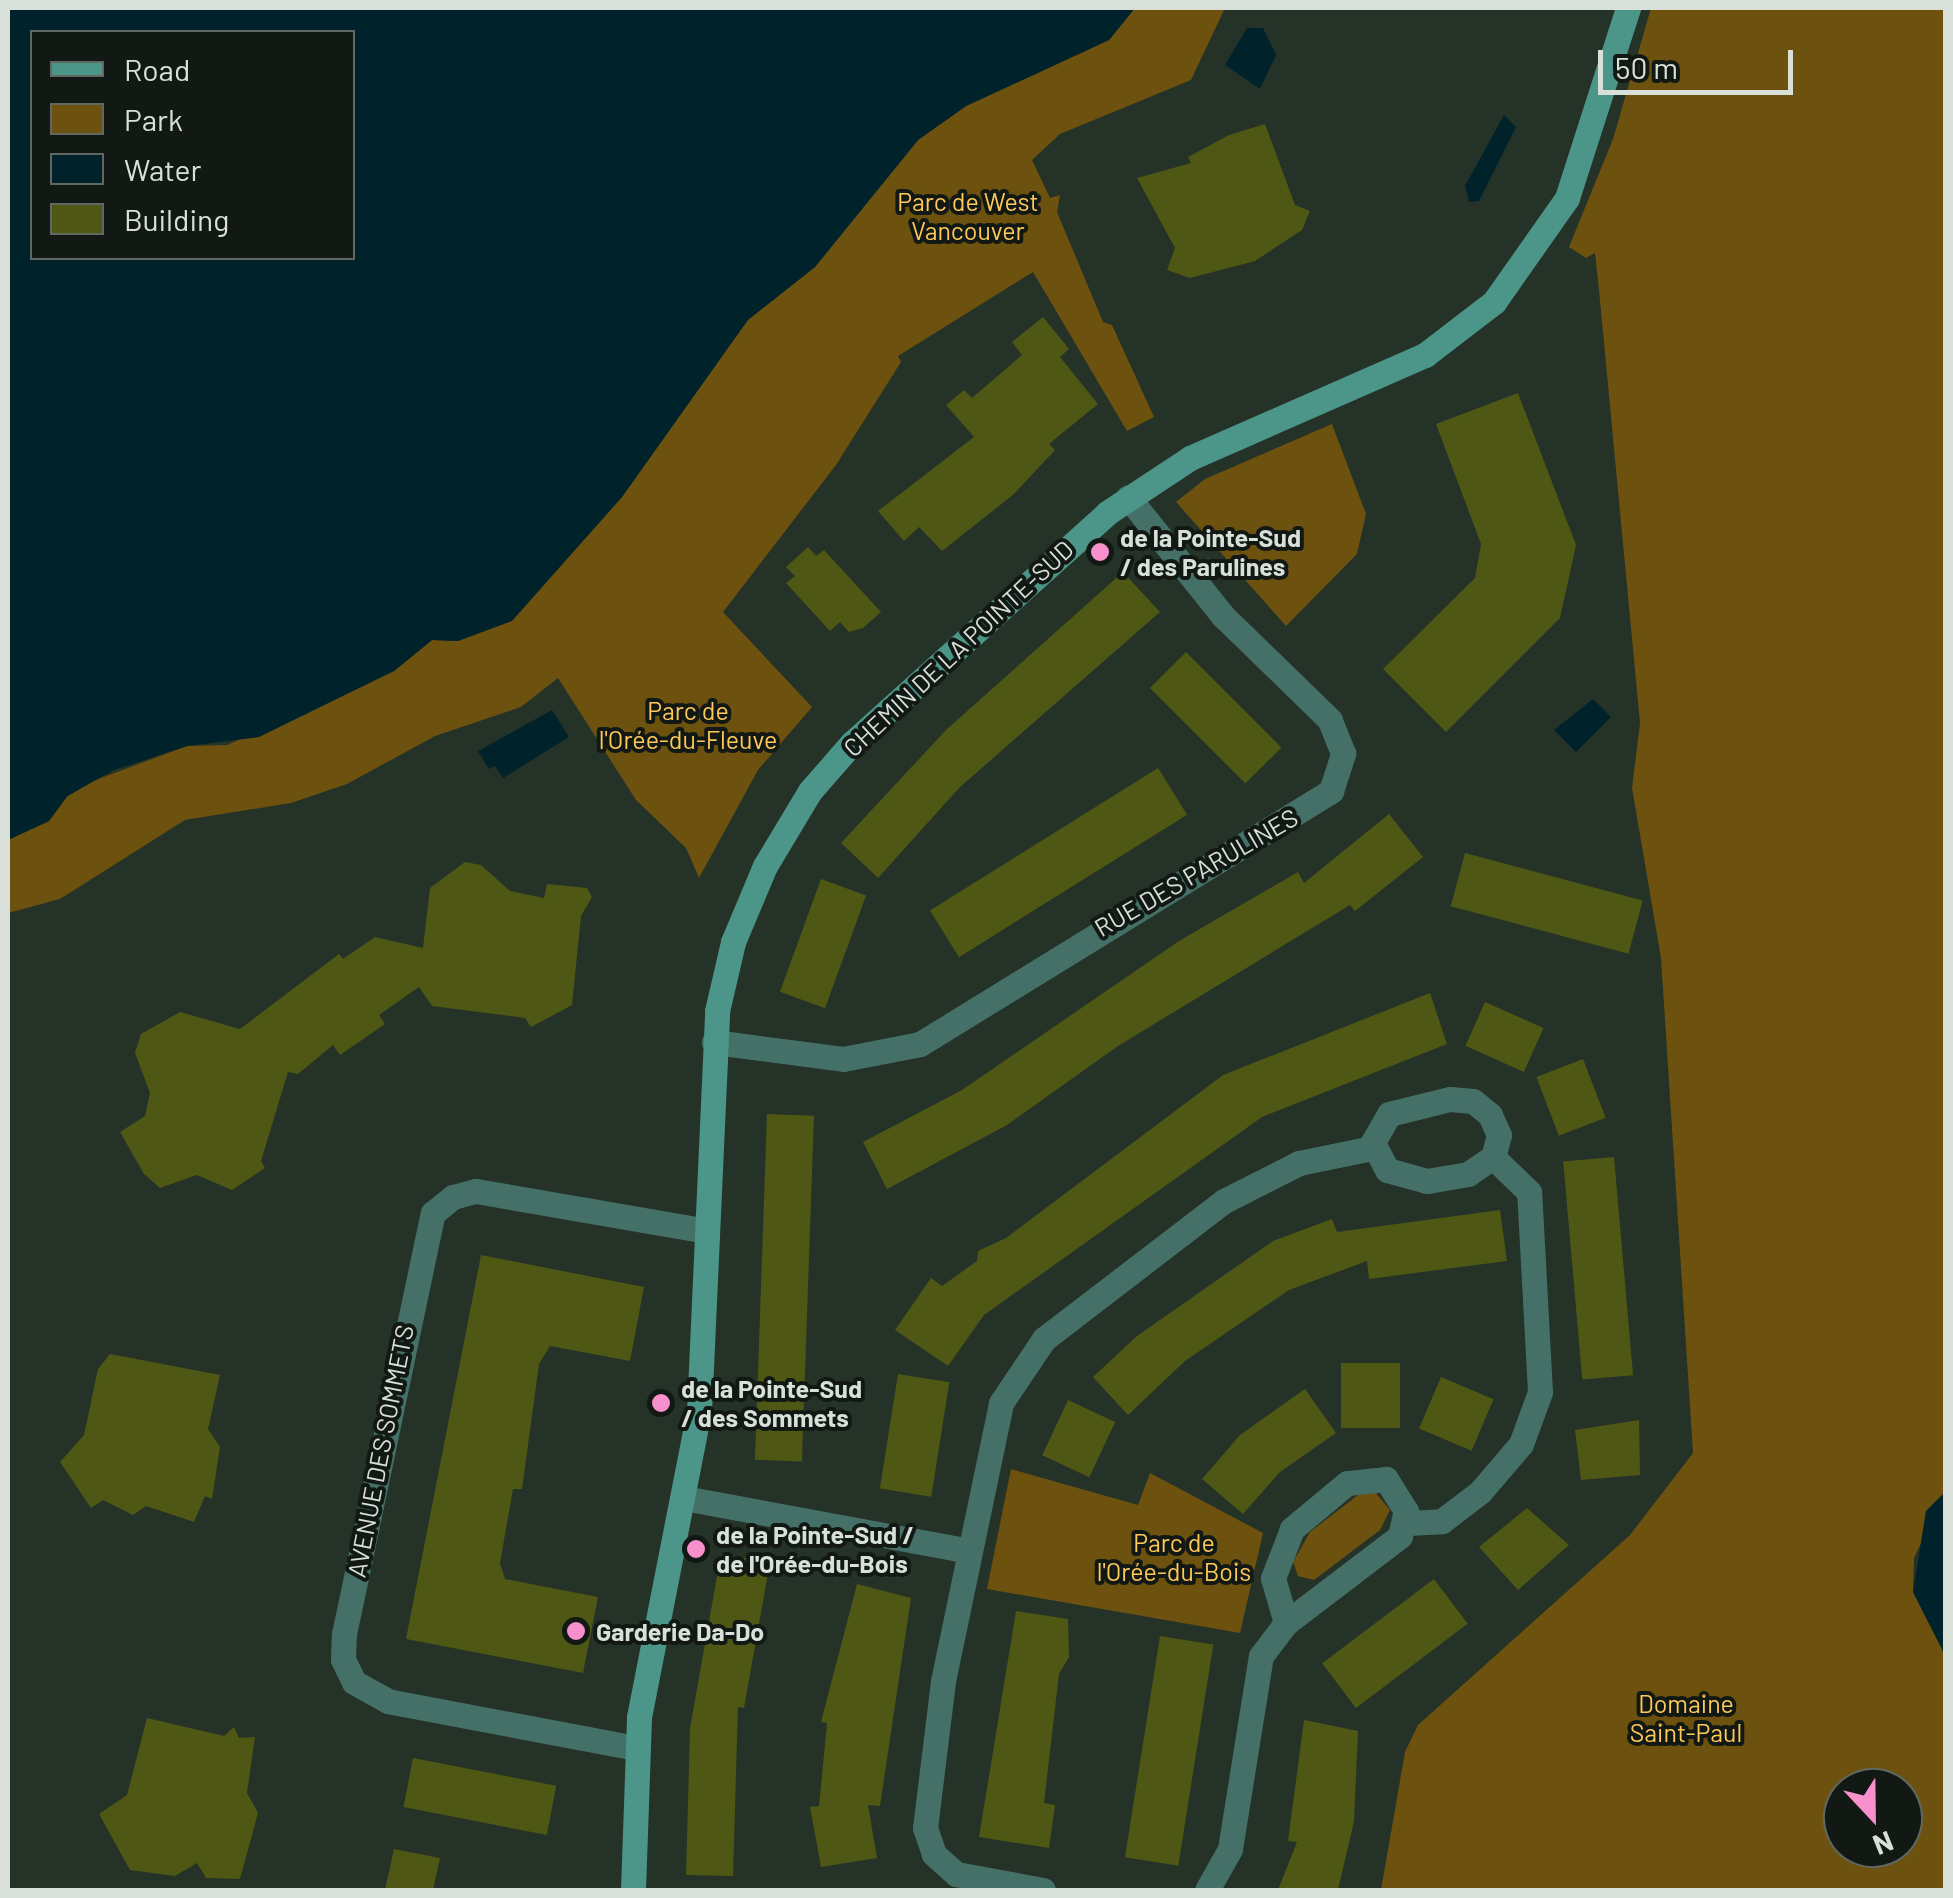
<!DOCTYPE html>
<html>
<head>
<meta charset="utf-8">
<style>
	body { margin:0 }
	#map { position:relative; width:1953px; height:1898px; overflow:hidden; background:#253227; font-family:Barlow,sans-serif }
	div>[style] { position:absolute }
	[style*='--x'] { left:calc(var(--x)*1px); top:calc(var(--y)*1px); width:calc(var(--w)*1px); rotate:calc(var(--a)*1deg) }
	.green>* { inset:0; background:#6d510e }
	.water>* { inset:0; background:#00222a }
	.building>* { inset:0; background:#4f5714; transform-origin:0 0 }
	.street>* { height:25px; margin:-12.5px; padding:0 12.5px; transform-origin:12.5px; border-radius:12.5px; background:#457068 }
	.secondary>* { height:25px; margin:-12.5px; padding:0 12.5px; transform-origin:12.5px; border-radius:12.5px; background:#4c9589 }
	.dots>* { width:28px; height:28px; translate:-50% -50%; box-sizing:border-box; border:5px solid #121813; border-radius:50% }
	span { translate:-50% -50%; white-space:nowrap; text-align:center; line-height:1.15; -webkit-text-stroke:8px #121813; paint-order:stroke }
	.park-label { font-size:25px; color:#fec959 }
	.poi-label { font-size:25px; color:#d8e0d9; font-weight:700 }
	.left { translate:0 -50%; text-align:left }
	.street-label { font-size:25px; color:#d8e0d9 }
	.frame { position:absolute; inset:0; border:10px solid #d8e0d9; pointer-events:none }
	.legend { position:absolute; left:30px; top:30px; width:325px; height:230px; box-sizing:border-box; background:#121813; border:2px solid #616862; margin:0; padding:12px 18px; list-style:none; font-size:30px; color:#d8e0d9 }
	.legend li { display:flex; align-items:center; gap:20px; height:50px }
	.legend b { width:50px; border:2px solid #616862 }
	.north { position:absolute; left:1823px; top:1768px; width:100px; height:100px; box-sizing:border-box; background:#121813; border:2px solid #616862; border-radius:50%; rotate:158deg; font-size:28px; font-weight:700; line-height:40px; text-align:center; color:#d8e0d9 }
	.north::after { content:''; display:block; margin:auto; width:35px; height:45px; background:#f790cd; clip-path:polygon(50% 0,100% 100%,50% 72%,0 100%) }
	.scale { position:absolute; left:1598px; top:50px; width:195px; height:45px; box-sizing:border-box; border:5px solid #d8e0d9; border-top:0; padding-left:12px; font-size:30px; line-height:35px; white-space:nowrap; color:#d8e0d9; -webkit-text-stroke:8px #121813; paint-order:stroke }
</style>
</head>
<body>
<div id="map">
	<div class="green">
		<div style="clip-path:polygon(1135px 8px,1225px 8px,1191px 80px,1060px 134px,1032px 160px,1050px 198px,1060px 195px,1057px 212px,1103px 322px,1112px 325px,1154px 417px,1127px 431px,1033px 272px,898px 356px,901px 362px,836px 465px,723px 612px,812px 707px,758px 770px,699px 878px,686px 848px,636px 800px,558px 678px,521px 707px,435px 736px,347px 784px,291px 803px,185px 820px,60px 899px,8px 913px,8px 840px,49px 821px,67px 797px,93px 781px,187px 746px,227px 745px,394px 671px,432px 640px,458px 641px,512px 620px,622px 497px,747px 320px,815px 267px,918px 140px,966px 106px,1109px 40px)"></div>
		<div style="clip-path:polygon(evenodd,1651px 8px,1945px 8px,1946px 1492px,1914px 1558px,1913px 1592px,1945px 1655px,1945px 1890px,1381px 1890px,1405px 1752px,1418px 1725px,1630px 1535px,1693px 1453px,1661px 958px,1632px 788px,1640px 723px,1599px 290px,1595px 253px,1586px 258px,1569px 247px,1613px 139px,1651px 8px,1843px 1788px,1903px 1788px,1903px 1848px,1843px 1848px,1843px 1788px)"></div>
		<div style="clip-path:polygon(1332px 424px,1366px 514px,1357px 554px,1286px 626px,1176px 502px,1205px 479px)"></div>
		<div style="clip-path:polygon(1011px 1469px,1138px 1505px,1150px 1473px,1263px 1533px,1240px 1633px,987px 1589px)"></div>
		<div style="clip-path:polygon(1375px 1492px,1390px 1510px,1380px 1530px,1314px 1580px,1298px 1576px,1293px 1562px,1310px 1532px,1358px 1495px)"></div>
	</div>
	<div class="water">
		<div style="clip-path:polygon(evenodd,8px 8px,1135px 8px,1109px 40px,966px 106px,918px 140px,815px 267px,748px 320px,622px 497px,512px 621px,458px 641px,432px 640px,394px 671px,259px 737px,187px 746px,114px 770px,67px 796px,49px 821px,8px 840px,8px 8px,352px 32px,352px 258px,32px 258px,32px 32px,352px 32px)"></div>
		<div style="clip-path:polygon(1247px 28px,1263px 28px,1276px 55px,1260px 89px,1225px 65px)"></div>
		<div style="clip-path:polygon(1504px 115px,1516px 127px,1479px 201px,1469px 202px,1465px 186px)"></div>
		<div style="clip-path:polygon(1593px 699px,1611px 717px,1576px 752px,1554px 730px)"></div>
		<div style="clip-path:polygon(552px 710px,569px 737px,503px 778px,495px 766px,489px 769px,478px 751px)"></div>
		<div style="clip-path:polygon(1945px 1492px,1945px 1655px,1913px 1592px,1926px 1511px)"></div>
	</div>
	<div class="building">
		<div style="clip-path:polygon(1265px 124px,1295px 205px,1310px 211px,1302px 230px,1255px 261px,1190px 278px,1167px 270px,1175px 248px,1137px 178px,1191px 163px,1188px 157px,1229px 135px)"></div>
		<div style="clip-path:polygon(1043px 317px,1069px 349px,1060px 357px,1098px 404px,1049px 444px,1055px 450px,1014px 494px,942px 551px,919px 527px,904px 541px,878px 511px,974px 437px,946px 405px,964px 390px,972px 398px,1022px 355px,1012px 342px)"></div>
		<div style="clip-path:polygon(1518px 393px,1576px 545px,1560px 618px,1446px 732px,1383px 669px,1475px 578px,1481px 544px,1436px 424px)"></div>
		<div style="clip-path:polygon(808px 547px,816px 556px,824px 550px,881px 612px,863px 628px,849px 632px,840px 622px,830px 631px,786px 583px,795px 576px,786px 567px)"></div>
		<div style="clip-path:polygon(1123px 572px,1160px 612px,959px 788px,878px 878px,841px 843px,946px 730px)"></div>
		<div style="left:1186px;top:652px;width:135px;height:51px;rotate:45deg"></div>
		<div style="left:1158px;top:768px;width:55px;height:269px;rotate:58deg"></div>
		<div style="clip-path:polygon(1389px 814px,1423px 857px,1355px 911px,1350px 905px,1118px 1046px,1007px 1125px,887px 1189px,863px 1142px,962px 1090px,1179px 941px,1298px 872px,1304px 883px)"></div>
		<div style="left:1465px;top:853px;width:184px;height:55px;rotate:15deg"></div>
		<div style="clip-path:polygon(465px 862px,481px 865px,510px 891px,544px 898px,547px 884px,587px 888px,592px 897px,581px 916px,572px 1005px,531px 1027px,525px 1018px,432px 1006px,419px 987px,379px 1015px,385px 1024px,340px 1055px,333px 1045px,298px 1074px,288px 1072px,261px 1161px,265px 1168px,232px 1190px,197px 1175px,160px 1188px,144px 1174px,120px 1132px,145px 1116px,150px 1093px,135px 1053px,141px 1034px,180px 1012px,240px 1029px,339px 954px,343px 959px,375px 937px,423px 948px,430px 888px)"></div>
		<div style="left:821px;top:879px;width:48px;height:120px;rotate:20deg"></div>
		<div style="clip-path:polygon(1430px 993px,1447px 1044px,1262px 1117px,984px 1315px,948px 1366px,895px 1330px,931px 1278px,942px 1286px,977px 1261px,978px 1251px,1006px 1238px,1223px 1075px)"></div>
		<div style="left:1485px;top:1002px;width:64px;height:48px;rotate:24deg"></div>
		<div style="left:1583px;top:1059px;width:63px;height:50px;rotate:69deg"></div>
		<div style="left:767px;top:1114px;width:47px;height:346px;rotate:2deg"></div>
		<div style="left:1614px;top:1157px;width:219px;height:51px;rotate:85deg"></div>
		<div style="clip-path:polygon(1500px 1210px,1507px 1261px,1369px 1279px,1367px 1261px,1289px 1290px,1185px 1361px,1128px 1415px,1093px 1377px,1137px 1336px,1273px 1241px,1332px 1219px,1337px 1232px)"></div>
		<div style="clip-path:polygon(481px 1255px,644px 1287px,630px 1361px,550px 1346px,539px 1364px,522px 1489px,513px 1489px,500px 1563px,505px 1579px,598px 1597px,583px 1673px,406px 1639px)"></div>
		<div style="clip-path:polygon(110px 1354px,220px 1375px,208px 1429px,220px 1447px,212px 1499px,205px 1496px,194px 1522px,146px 1506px,133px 1515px,103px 1500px,91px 1508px,60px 1462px,84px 1435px,98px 1369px)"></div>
		<div style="left:1341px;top:1363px;width:59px;height:65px"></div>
		<div style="left:898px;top:1374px;width:52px;height:116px;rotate:9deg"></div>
		<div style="left:1441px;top:1377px;width:57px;height:56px;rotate:23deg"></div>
		<div style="clip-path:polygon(1305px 1389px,1336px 1433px,1280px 1472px,1243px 1514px,1202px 1479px,1240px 1435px)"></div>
		<div style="left:1068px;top:1400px;width:52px;height:61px;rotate:25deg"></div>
		<div style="clip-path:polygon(1639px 1420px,1640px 1475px,1581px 1480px,1575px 1430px)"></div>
		<div style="clip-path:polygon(1527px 1508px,1569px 1545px,1518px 1590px,1479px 1547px)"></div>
		<div style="clip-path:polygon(721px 1554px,770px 1562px,744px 1708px,738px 1707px,733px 1876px,686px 1875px,690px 1728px)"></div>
		<div style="left:1434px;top:1579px;width:56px;height:140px;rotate:53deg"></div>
		<div style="clip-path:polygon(857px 1584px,911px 1598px,880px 1806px,868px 1805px,877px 1858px,821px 1867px,810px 1807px,819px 1806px,827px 1723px,821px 1722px)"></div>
		<div style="clip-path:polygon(1016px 1611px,1068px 1619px,1069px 1657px,1059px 1674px,1044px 1803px,1055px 1805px,1049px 1848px,979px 1837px)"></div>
		<div style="left:1160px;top:1636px;width:54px;height:224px;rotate:9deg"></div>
		<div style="clip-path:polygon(147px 1718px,224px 1736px,234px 1727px,239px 1738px,255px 1737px,247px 1793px,258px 1813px,240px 1879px,206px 1878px,197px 1863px,175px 1876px,130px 1870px,99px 1814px,127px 1795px)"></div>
		<div style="clip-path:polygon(1304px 1720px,1358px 1731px,1354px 1821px,1338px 1890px,1278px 1890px,1297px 1842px,1288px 1841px)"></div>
		<div style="left:413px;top:1758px;width:146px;height:50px;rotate:11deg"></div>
		<div style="clip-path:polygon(394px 1849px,440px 1858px,433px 1890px,385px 1890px)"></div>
	</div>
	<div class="street">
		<div style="--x:714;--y:1042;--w:130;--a:7.5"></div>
		<div style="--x:843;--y:1059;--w:78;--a:-11"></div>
		<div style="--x:920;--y:1044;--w:483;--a:-31.6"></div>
		<div style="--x:1331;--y:791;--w:40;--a:-72"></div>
		<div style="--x:1343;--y:753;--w:35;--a:-112"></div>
		<div style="--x:1330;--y:720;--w:149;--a:-135.8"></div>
		<div style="--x:1223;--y:616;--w:152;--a:-128.6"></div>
		<div style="--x:1450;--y:1099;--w:23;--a:5"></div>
		<div style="--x:1473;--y:1101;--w:22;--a:39"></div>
		<div style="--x:1490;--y:1115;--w:22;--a:66"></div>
		<div style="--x:1499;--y:1135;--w:23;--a:105"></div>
		<div style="--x:1493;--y:1157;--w:30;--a:146"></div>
		<div style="--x:1468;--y:1174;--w:42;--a:170.3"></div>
		<div style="--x:1427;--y:1181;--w:41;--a:-164.6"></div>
		<div style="--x:1387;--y:1170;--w:31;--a:-117"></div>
		<div style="--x:1373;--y:1142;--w:32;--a:-60"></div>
		<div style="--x:1389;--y:1114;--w:63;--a:-13.8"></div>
		<div style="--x:684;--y:1498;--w:290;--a:10.5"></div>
		<div style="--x:1407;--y:1523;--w:35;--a:-3"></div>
		<div style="--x:1442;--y:1521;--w:48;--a:-37.3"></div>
		<div style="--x:1480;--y:1492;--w:63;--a:-49.5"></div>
		<div style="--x:1521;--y:1444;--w:55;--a:-69.9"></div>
		<div style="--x:1540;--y:1392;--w:200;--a:-93.1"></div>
		<div style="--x:1529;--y:1192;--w:50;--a:-135.8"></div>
		<div style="--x:636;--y:1748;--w:252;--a:-169.3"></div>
		<div style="--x:388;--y:1701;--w:39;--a:-151"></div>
		<div style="--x:354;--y:1682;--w:25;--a:-116"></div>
		<div style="--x:343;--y:1659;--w:25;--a:-88"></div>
		<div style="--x:344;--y:1634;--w:430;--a:-78.1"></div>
		<div style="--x:433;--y:1213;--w:26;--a:-39"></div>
		<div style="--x:453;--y:1197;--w:24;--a:-15"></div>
		<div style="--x:476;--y:1191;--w:234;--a:9.8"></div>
		<div style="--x:1043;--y:1890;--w:88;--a:-169.6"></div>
		<div style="--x:956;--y:1874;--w:30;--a:-138"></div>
		<div style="--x:934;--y:1854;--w:28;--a:-109"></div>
		<div style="--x:925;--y:1828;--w:148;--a:-83"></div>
		<div style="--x:943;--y:1681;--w:284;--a:-78.2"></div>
		<div style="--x:1001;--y:1403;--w:77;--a:-56.1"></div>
		<div style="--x:1044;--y:1339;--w:227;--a:-37.5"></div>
		<div style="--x:1224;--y:1201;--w:84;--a:-26.9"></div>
		<div style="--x:1299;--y:1163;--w:76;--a:-11.5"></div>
		<div style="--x:1207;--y:1890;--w:47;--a:-60.7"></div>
		<div style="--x:1230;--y:1849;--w:195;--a:-80.9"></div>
		<div style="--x:1261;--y:1656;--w:41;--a:-52.9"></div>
		<div style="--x:1286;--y:1623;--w:143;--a:-37.3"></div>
		<div style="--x:1400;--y:1536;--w:26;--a:-77"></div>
		<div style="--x:1406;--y:1511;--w:38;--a:-122"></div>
		<div style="--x:1386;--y:1479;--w:39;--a:174"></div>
		<div style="--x:1347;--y:1483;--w:72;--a:140.1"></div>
		<div style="--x:1292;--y:1529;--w:53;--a:111.2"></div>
		<div style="--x:1273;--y:1578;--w:47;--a:73.9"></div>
	</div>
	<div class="secondary">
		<div style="--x:633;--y:1890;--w:173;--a:-88"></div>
		<div style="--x:639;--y:1717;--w:311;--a:-78.9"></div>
		<div style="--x:699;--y:1412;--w:401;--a:-87.4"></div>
		<div style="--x:717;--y:1011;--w:71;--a:-76.9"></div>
		<div style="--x:733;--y:942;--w:82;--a:-67.2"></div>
		<div style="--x:765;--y:866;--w:87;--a:-59"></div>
		<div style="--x:810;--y:791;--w:64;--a:-48.8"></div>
		<div style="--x:852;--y:743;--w:343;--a:-42"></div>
		<div style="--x:1107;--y:513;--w:100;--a:-33.5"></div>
		<div style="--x:1190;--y:458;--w:257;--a:-23.7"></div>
		<div style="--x:1425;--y:355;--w:87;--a:-37.5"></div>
		<div style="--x:1494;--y:302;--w:127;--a:-54.9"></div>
		<div style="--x:1567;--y:198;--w:200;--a:-72.2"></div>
	</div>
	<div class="dots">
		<div style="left:1100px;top:552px;background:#f790cd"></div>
		<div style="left:661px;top:1403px;background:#f790cd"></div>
		<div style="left:696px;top:1549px;background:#f790cd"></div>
		<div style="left:576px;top:1631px;background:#f790cd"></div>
	</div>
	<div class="park-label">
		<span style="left:968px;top:216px">Parc de West<br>Vancouver</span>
		<span style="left:688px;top:725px">Parc de<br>l'Orée-du-Fleuve</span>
		<span style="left:1174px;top:1557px">Parc de<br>l'Orée-du-Bois</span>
		<span style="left:1686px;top:1718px">Domaine<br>Saint-Paul</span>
	</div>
	<div class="poi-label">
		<span class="left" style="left:1120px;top:552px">de la Pointe-Sud<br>/ des Parulines</span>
		<span class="left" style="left:681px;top:1403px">de la Pointe-Sud<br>/ des Sommets</span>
		<span class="left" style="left:716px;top:1549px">de la Pointe-Sud /<br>de l'Orée-du-Bois</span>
		<span class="left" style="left:596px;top:1631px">Garderie Da-Do</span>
	</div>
	<div class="street-label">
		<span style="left:958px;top:648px;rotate:-43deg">CHEMIN DE LA POINTE-SUD</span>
		<span style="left:1196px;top:872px;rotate:-30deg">RUE DES PARULINES</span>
		<span style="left:380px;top:1451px;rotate:-79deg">AVENUE DES SOMMETS</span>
	</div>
	<div class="frame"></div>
	<ul class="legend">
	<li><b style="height:12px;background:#4c9589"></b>Road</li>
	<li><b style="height:28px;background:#6d510e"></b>Park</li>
	<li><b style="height:28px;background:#00222a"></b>Water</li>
	<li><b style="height:28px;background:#4f5714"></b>Building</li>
	</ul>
	<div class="north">N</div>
	<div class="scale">50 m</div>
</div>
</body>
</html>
